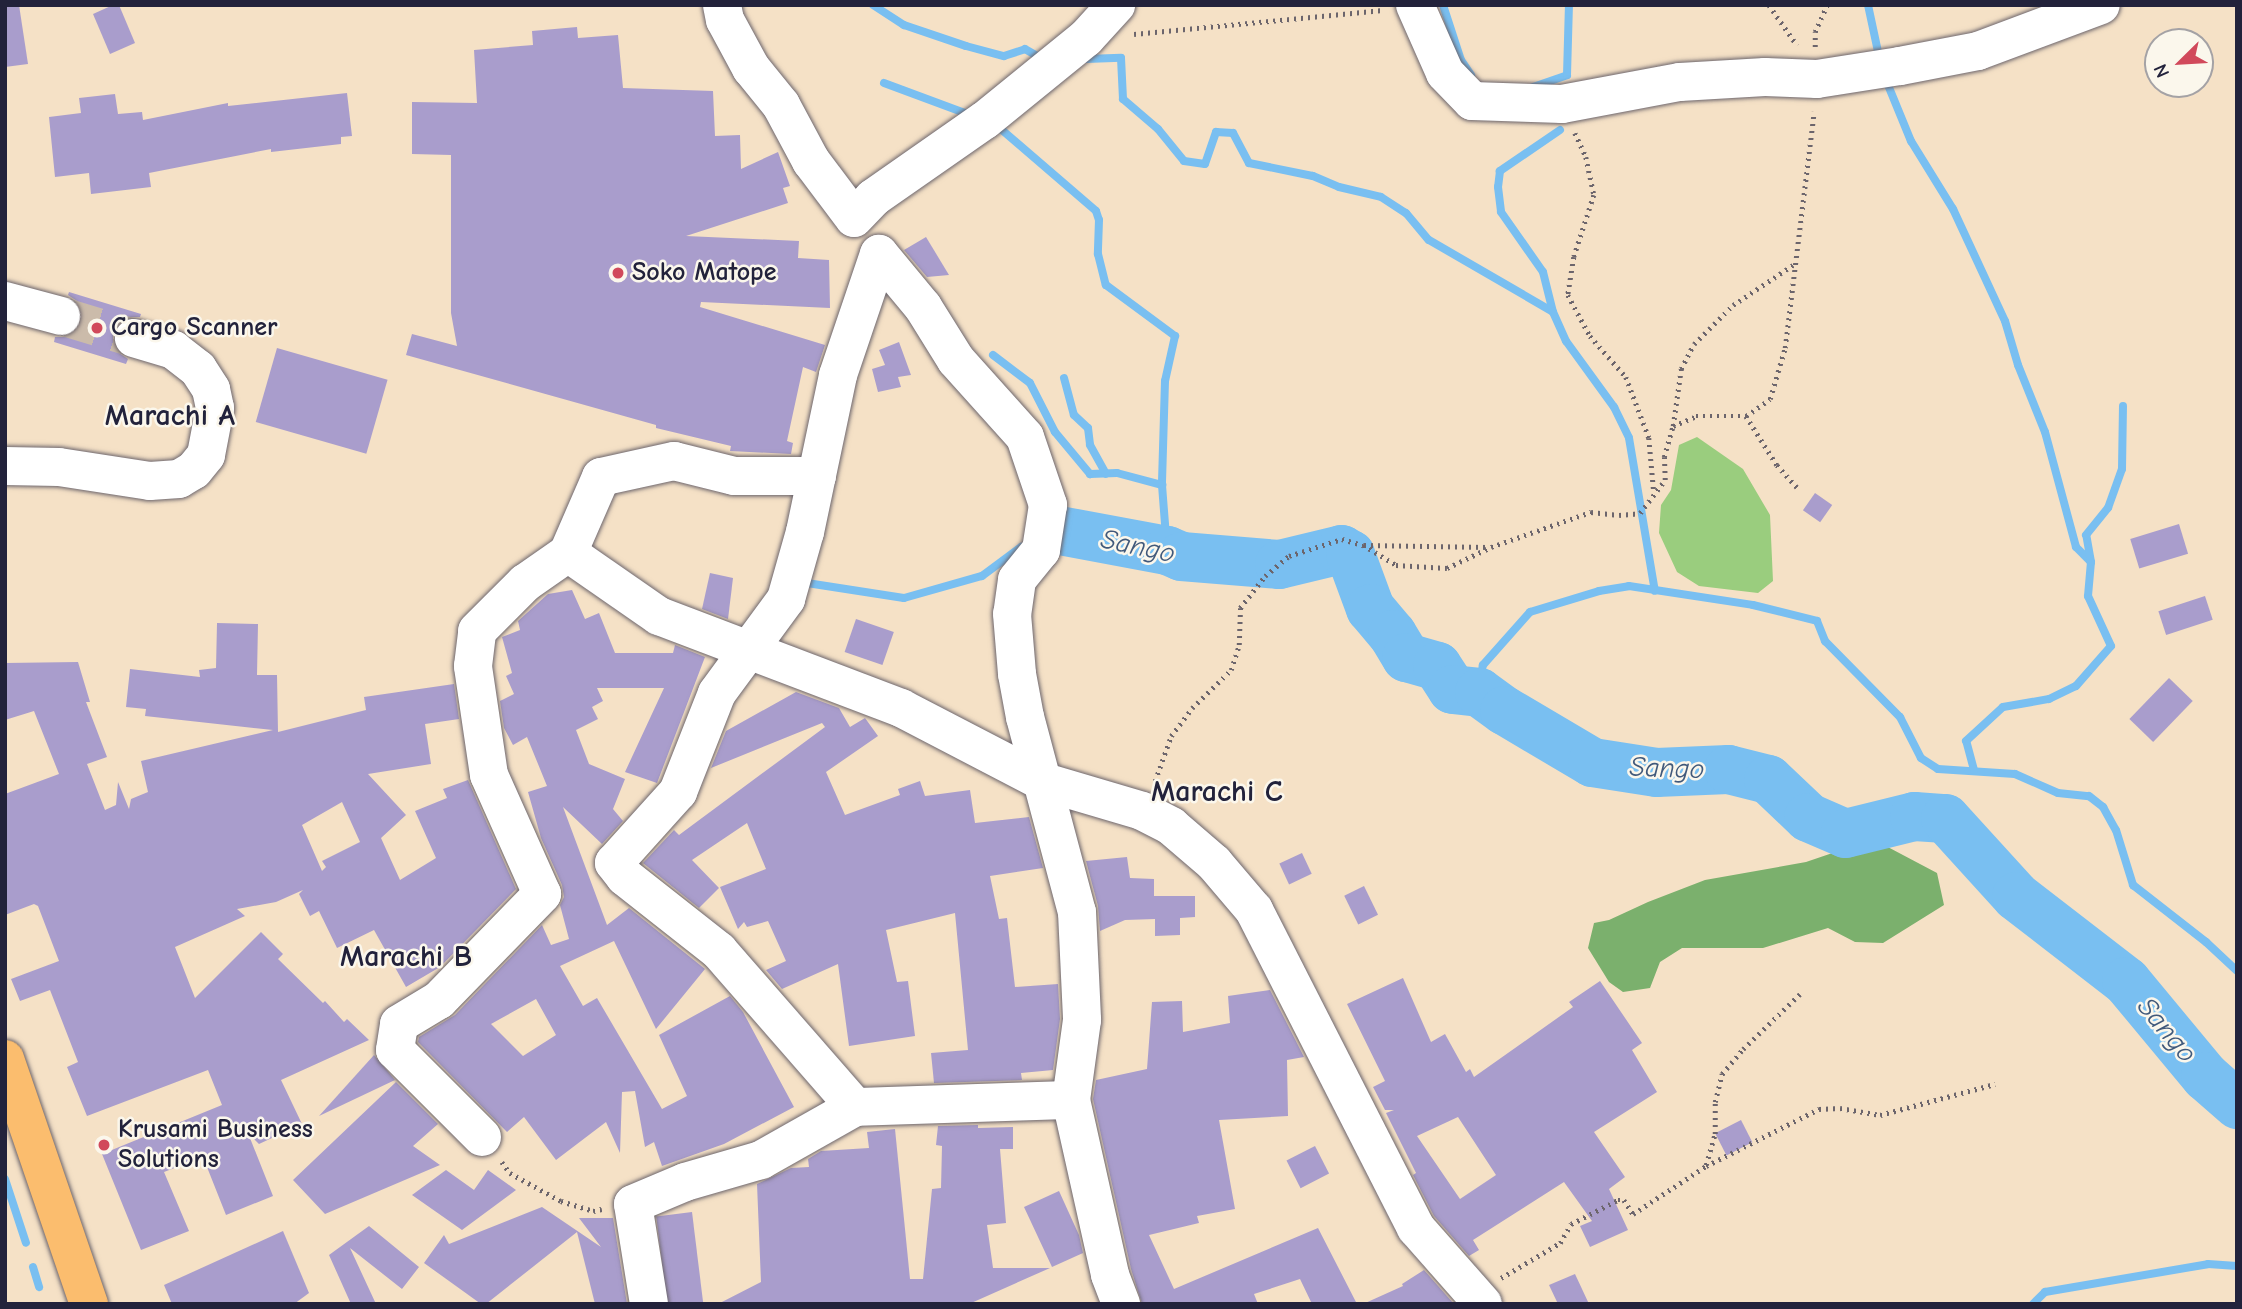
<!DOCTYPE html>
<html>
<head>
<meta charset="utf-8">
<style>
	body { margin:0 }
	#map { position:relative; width:2242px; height:1309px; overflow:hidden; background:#f5e1c6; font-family:"Comic Neue",sans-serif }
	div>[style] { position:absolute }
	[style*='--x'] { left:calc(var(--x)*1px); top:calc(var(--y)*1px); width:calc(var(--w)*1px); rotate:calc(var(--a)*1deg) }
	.green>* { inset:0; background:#9acd7e }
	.forest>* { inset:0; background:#7bb06d }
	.stream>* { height:8px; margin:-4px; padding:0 4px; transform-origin:4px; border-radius:4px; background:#79bff1 }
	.river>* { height:49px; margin:-24.5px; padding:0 24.5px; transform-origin:24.5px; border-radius:24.5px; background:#79bff1 }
	.building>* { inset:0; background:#a99dcc; transform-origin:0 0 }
	.minor-tunnel>* { height:38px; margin-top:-19px; transform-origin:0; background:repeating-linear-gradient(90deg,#cbbbaa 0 38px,transparent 0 57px) }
	.path>* { height:4.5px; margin-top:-2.25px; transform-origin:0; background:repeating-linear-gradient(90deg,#6c656c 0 2px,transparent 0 7px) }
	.roads { filter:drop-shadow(0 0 2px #6c656c) drop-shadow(0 0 2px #6c656c) }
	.minor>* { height:38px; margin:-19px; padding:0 19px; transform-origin:19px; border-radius:19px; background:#fff }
	.highway>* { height:38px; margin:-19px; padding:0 19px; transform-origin:19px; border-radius:19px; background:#fbbd6e }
	.dots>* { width:19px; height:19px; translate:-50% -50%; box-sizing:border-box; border:4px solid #fbf7ec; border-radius:50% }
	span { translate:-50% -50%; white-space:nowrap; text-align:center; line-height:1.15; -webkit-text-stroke:5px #fbf7ec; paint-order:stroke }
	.poi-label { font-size:26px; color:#22223b; font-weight:700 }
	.left { translate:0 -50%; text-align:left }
	.water-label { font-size:28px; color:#40597b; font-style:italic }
	.quarter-label { font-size:30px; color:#22223b; font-weight:700 }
	.frame { position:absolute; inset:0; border:7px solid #22223b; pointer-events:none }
	.north { position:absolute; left:2144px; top:28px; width:70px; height:70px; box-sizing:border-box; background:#fbf7ec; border:2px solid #a4a2a5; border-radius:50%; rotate:246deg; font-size:19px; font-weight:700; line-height:28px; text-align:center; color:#22223b }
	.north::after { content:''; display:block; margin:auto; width:24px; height:32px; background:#d1495b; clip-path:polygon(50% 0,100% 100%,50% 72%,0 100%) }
</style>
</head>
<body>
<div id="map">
	<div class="green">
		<div style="clip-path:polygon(1697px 437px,1743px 469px,1770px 515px,1773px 581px,1758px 593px,1699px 586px,1677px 572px,1659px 533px,1661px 505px,1671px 490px,1679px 445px)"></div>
	</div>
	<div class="forest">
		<div style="clip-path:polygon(1856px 845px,1884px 845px,1937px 873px,1944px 905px,1883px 943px,1855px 942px,1828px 928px,1763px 948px,1682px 948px,1660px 962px,1650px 988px,1623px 992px,1609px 982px,1588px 948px,1594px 923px,1609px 920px,1648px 902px,1705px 880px,1806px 862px)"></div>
	</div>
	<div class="stream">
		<div style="--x:873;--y:5;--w:37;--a:33"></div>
		<div style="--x:904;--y:25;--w:65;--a:18.7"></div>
		<div style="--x:966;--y:46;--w:39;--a:15"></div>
		<div style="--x:1004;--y:56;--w:22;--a:-18"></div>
		<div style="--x:1025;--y:49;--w:16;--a:30"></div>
		<div style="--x:1443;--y:5;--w:58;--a:71.9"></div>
		<div style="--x:1461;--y:60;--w:18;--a:56"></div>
		<div style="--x:1868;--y:5;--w:57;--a:77.9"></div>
		<div style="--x:1086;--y:59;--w:35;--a:-2"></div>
		<div style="--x:1121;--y:58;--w:41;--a:87.2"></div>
		<div style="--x:1123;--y:99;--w:46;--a:40.6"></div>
		<div style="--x:1158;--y:129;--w:41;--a:50.9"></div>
		<div style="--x:1184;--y:161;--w:21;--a:8"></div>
		<div style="--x:1205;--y:164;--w:34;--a:-71"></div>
		<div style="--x:1216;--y:132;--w:17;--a:3"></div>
		<div style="--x:1233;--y:133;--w:34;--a:62"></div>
		<div style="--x:1249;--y:163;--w:65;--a:11.5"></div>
		<div style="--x:1313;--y:176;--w:28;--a:23"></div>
		<div style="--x:1339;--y:187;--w:43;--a:13.4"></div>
		<div style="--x:1381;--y:197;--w:30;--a:33"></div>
		<div style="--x:1406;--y:213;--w:35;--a:50"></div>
		<div style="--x:1429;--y:240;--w:143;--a:30.1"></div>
		<div style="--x:884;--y:83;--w:92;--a:20.4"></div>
		<div style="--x:1888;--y:85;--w:61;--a:67.7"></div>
		<div style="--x:1911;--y:141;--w:80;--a:58.3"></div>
		<div style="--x:1953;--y:209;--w:123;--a:65.1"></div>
		<div style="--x:2005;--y:321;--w:46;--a:73.5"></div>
		<div style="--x:2018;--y:365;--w:72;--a:68.1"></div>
		<div style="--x:2045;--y:432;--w:119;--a:74.9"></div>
		<div style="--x:2076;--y:547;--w:21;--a:45"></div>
		<div style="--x:1533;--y:87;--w:36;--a:-19"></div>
		<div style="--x:1567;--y:75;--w:70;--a:-88.4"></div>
		<div style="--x:995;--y:124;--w:133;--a:40.7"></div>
		<div style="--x:1096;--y:211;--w:9;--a:72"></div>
		<div style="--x:1099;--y:220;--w:34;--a:92"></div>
		<div style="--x:1098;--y:254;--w:32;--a:76"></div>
		<div style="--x:1106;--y:285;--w:86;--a:36.5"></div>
		<div style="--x:1175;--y:336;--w:46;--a:102.5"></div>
		<div style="--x:1165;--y:381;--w:104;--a:91.7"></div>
		<div style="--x:1560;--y:130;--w:73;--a:145.7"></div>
		<div style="--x:1500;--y:171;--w:16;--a:97"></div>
		<div style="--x:1498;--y:187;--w:25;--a:83"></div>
		<div style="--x:1501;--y:212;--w:73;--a:55"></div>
		<div style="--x:1543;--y:272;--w:41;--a:76"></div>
		<div style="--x:1553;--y:312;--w:32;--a:66"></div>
		<div style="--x:1566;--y:341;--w:82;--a:54"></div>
		<div style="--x:1614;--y:407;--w:34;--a:64"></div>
		<div style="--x:1629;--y:438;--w:155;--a:80.4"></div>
		<div style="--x:993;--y:355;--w:46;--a:37.1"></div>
		<div style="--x:1030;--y:383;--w:55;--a:63"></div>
		<div style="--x:1055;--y:432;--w:55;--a:50.2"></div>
		<div style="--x:1090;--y:474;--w:27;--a:-2"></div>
		<div style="--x:1117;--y:473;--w:47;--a:14.9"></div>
		<div style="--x:1162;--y:485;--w:65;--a:85.6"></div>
		<div style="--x:1064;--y:378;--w:38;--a:75"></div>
		<div style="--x:1074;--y:415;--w:19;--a:43"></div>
		<div style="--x:1088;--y:428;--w:17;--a:83"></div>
		<div style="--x:1090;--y:445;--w:33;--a:61"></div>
		<div style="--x:807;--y:583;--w:98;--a:8.8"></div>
		<div style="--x:904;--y:598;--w:81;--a:-15.8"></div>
		<div style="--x:982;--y:576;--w:49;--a:-36.6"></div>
		<div style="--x:1479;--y:692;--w:27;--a:-82"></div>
		<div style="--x:1483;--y:665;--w:71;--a:-48.4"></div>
		<div style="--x:1530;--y:612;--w:72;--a:-16.9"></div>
		<div style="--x:1599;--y:591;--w:30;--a:-9"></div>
		<div style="--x:1629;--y:586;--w:125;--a:8.7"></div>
		<div style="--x:1753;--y:605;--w:66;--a:14"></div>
		<div style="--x:1817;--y:621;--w:22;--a:68"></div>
		<div style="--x:1825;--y:641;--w:107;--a:45.4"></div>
		<div style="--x:1900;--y:717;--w:46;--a:62.9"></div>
		<div style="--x:1921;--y:758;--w:20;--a:33"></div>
		<div style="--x:1938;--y:769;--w:77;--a:3.7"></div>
		<div style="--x:2015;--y:774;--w:47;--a:23.8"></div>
		<div style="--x:2058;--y:793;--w:31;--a:6"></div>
		<div style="--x:2089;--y:796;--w:18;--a:38"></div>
		<div style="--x:2103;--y:807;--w:26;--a:61"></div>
		<div style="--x:2116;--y:830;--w:58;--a:72.8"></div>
		<div style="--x:2133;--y:885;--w:93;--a:38"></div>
		<div style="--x:2206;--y:942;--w:42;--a:43.1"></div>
		<div style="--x:1974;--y:770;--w:30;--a:-105"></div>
		<div style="--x:1966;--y:741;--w:50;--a:-42.6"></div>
		<div style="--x:2003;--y:707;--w:47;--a:-9.9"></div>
		<div style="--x:2049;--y:699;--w:30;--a:-26"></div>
		<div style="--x:2076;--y:686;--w:53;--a:-48.8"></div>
		<div style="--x:2111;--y:646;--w:55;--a:-114.7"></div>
		<div style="--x:2088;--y:596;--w:34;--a:-85"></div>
		<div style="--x:2091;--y:562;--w:27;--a:-100"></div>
		<div style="--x:2086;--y:535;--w:35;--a:-51"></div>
		<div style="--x:2108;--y:508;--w:41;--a:-70.3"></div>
		<div style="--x:2122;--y:469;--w:63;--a:-89.1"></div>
		<div style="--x:5;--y:1179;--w:67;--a:71.8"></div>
		<div style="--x:33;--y:1267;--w:21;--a:73"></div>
		<div style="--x:2033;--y:1304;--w:17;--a:-45"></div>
		<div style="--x:2045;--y:1292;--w:165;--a:-9.7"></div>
		<div style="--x:2208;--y:1264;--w:29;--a:4"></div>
	</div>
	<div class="river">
		<div style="--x:1059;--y:530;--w:110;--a:10.5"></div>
		<div style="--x:1167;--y:550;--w:15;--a:23"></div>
		<div style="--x:1181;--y:556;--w:98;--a:4.7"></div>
		<div style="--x:1279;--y:564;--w:64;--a:-13.6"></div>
		<div style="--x:1341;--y:549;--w:10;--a:29"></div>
		<div style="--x:1350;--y:554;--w:58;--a:69.7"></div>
		<div style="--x:1370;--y:608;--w:34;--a:50"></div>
		<div style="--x:1392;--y:634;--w:27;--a:59"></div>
		<div style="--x:1406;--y:657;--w:32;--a:16"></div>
		<div style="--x:1437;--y:666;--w:27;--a:57"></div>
		<div style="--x:1452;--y:689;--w:27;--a:6"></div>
		<div style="--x:1479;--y:692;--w:31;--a:36"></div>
		<div style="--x:1504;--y:710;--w:102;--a:30.6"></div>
		<div style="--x:1592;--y:762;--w:65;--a:8.9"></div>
		<div style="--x:1656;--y:772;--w:72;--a:-2.4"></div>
		<div style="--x:1728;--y:769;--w:41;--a:14"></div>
		<div style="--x:1768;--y:779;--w:55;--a:43.5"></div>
		<div style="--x:1808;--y:817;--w:40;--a:23.4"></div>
		<div style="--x:1845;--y:833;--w:71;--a:-13.8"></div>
		<div style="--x:1914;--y:816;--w:31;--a:4"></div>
		<div style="--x:1945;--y:818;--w:105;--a:47.7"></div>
		<div style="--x:2016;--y:896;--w:139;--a:37.7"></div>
		<div style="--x:2126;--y:981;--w:124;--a:50.3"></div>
		<div style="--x:2205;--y:1076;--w:43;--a:41.2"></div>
	</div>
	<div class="building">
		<div style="clip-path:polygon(5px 5px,19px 5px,28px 64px,5px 67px)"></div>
		<div style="clip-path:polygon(113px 5px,119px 5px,135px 43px,110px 54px,93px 14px)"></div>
		<div style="clip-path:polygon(577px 27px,578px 38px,618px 35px,623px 88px,713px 91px,715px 136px,740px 135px,741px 169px,778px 152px,790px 186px,783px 188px,788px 203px,686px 236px,799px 241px,798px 258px,829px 260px,830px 308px,701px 302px,700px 307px,825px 345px,816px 372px,803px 367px,787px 441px,793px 443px,791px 454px,730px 451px,731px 446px,656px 428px,656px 425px,406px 355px,412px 334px,457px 346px,451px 313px,451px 155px,412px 154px,412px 102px,477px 103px,474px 50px,533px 45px,532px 31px)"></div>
		<div style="clip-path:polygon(347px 93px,352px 136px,341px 137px,341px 144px,271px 152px,271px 149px,149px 173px,151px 187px,91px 194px,89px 173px,55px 177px,49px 117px,81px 113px,79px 98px,115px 94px,118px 114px,142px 112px,143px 120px,228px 103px,228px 106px)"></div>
		<div style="clip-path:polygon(926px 237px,949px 275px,927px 277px,904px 250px)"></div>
		<div style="clip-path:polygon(69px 292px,141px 314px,140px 317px,130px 317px,120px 322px,113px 332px,113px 344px,119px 353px,128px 359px,126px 364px,54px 342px,55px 337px,66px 337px,76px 332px,82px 322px,82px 310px,77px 301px,68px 295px)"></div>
		<div style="clip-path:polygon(899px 342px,911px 375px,898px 377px,901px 387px,878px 392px,872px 369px,885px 365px,879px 350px)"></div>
		<div style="left:277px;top:348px;width:115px;height:77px;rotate:16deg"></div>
		<div style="left:1815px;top:493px;width:21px;height:21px;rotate:35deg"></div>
		<div style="left:2179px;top:524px;width:31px;height:51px;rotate:73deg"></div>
		<div style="clip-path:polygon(710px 573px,733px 578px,728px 619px,702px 609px)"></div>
		<div style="clip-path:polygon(evenodd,572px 590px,585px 619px,599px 613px,615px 653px,673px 653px,675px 645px,705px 657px,657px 783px,625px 772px,664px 688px,597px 688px,603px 701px,592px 707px,598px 719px,576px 730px,589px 764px,625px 779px,613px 809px,623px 821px,602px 844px,563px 807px,607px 925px,629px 908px,705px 969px,656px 1029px,614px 941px,560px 966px,583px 1006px,597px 998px,662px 1109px,687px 1096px,659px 1035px,730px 996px,743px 1012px,794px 1107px,724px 1144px,662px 1166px,654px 1142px,645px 1147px,635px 1091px,622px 1092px,620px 1153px,606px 1122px,556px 1160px,524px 1117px,507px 1132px,418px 1042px,419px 1037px,455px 1015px,542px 925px,551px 945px,569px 939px,560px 905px,564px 897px,562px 885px,541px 838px,528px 792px,547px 786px,527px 737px,513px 745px,504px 728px,500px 701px,514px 694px,506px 676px,512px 673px,502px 637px,520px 630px,518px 621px,548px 594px,572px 590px,536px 999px,556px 1035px,523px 1056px,491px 1024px,536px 999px)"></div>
		<div style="left:2205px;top:596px;width:25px;height:49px;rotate:72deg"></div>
		<div style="left:856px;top:619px;width:40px;height:35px;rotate:19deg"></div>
		<div style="clip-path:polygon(evenodd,217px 623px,258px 624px,257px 675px,277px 675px,278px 732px,366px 710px,364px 697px,454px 684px,459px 719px,425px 724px,431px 764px,368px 774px,406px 815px,381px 838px,400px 880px,436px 858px,415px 811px,447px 798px,443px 789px,468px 780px,516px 889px,440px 967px,406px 987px,374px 930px,337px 948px,319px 911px,310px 916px,299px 894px,303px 890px,276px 902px,237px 909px,245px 916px,175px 947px,195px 998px,261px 932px,283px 954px,278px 959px,323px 1003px,325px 1001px,344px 1022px,347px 1019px,369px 1040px,281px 1080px,302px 1124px,259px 1144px,248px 1133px,273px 1196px,226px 1215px,203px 1157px,164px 1172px,189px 1231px,141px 1250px,102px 1154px,222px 1105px,208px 1070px,87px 1116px,67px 1067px,78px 1062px,50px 990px,20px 1001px,11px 979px,59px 961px,38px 906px,34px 904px,5px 915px,5px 794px,59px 774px,34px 711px,5px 720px,5px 663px,78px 662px,90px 702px,86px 702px,107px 757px,87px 764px,105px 810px,116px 805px,118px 782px,129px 809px,131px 799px,148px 792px,141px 761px,273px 730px,145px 716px,146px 709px,126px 707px,130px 669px,200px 677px,199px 670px,216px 668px,217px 623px,342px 802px,360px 842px,322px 861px,326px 867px,322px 871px,302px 825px,342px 802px)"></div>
		<div style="left:2169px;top:678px;width:33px;height:57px;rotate:44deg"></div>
		<div style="clip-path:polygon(796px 692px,839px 708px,850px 727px,865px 718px,878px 736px,826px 772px,845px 815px,900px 795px,898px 789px,920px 781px,925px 796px,970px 790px,975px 823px,1029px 817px,1043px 868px,990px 876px,999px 919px,1007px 918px,1015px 987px,1058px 984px,1060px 1019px,1053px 1070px,1021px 1073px,1022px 1080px,934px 1083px,931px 1053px,968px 1050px,955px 913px,886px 930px,897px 982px,908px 981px,915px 1036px,849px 1046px,838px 964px,782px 989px,766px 970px,786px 961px,768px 921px,747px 927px,744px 922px,738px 929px,720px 887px,766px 869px,747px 823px,692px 860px,719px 888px,699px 908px,643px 863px,674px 830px,679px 835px,825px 727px,822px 723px,711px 768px,726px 731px)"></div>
		<div style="left:1302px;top:853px;width:23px;height:25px;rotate:65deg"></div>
		<div style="clip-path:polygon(1127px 857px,1130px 878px,1154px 879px,1154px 896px,1195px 896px,1195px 917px,1180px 918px,1180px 935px,1155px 936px,1155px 919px,1125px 920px,1100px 931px,1098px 906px,1086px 861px)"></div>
		<div style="left:1364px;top:886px;width:32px;height:22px;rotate:64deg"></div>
		<div style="clip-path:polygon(evenodd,1403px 978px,1431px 1042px,1445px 1034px,1466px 1072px,1470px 1069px,1474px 1077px,1573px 1007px,1569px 1002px,1600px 981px,1642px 1043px,1632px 1050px,1657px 1092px,1594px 1132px,1625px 1177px,1609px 1189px,1628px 1230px,1590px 1247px,1580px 1226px,1592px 1221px,1564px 1182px,1473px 1240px,1479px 1250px,1469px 1256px,1434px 1216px,1413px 1175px,1416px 1173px,1386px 1113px,1394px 1110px,1385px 1110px,1373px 1087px,1385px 1081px,1347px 1004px,1403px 978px,1458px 1117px,1496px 1175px,1460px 1199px,1417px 1136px,1458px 1117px)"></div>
		<div style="clip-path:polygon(1270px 990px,1304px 1057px,1287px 1060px,1288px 1116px,1219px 1120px,1235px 1209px,1197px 1216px,1199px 1223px,1149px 1235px,1174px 1289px,1318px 1228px,1357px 1304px,1312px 1304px,1300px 1279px,1254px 1294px,1258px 1304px,1142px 1304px,1131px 1269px,1093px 1099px,1096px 1080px,1147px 1069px,1152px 1002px,1182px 1001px,1183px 1032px,1230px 1023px,1228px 996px)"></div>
		<div style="clip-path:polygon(374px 1055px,395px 1080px,319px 1116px)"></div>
		<div style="clip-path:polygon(396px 1082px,438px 1124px,413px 1146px,440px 1165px,325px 1214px,293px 1180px)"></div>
		<div style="left:1741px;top:1120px;width:25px;height:29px;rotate:63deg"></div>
		<div style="clip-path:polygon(978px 1125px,978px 1128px,1013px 1127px,1013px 1149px,1000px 1149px,1006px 1223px,987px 1225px,993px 1268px,1050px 1268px,969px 1304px,718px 1304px,761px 1282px,757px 1184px,791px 1168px,809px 1167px,808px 1159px,821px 1151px,869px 1148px,867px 1132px,895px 1129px,910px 1279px,923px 1279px,932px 1189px,941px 1188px,942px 1146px,936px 1145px,938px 1126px)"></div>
		<div style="left:1315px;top:1146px;width:31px;height:32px;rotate:63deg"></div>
		<div style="clip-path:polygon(446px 1170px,474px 1190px,488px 1170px,516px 1190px,462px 1230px,412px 1195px)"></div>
		<div style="clip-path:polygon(1059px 1191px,1079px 1235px,1083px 1253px,1052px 1267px,1024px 1207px)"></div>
		<div style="clip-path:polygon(542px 1207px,601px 1247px,579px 1218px,613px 1218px,627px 1304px,595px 1304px,577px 1232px,486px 1304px,481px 1304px,424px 1263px,444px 1235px,449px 1244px)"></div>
		<div style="left:692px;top:1212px;width:93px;height:36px;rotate:83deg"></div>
		<div style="clip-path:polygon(369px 1226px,419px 1267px,402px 1289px,350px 1248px,376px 1304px,351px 1304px,329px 1255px)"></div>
		<div style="clip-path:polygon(283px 1231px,309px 1293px,294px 1304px,172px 1304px,164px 1285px)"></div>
		<div style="clip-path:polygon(1424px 1270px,1454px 1304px,1363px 1304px,1403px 1286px,1402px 1284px)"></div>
		<div style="clip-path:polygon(1575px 1274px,1589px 1304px,1558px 1304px,1549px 1285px)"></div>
	</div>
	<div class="minor-tunnel">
		<div style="--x:61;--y:316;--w:76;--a:16.8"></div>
	</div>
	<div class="path">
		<div style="--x:1769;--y:5;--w:49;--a:55"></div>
		<div style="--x:1134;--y:34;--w:250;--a:-5.5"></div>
		<div style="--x:1815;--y:47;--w:15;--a:-90"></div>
		<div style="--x:1815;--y:32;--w:30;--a:-66"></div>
		<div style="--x:1575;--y:133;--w:26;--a:65"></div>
		<div style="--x:1586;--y:157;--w:39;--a:78"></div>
		<div style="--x:1594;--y:195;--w:65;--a:107.9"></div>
		<div style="--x:1574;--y:257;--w:38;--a:99"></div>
		<div style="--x:1568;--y:295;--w:47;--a:61.8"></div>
		<div style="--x:1590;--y:336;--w:55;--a:48.7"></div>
		<div style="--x:1626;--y:377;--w:65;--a:69.3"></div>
		<div style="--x:1649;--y:438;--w:55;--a:84.8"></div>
		<div style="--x:1746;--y:416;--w:29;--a:-35"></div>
		<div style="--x:1770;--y:399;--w:53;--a:-73.6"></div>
		<div style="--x:1785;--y:348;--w:238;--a:-83"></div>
		<div style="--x:1673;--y:426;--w:58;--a:-82"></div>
		<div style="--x:1681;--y:369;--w:28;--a:-63"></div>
		<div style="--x:1694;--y:344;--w:55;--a:-45"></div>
		<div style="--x:1733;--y:305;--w:72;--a:-33.7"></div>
		<div style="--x:1364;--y:545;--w:124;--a:0.9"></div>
		<div style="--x:1155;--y:781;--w:48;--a:-70.4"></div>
		<div style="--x:1171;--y:736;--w:35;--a:-53"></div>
		<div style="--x:1192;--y:708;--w:54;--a:-44.3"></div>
		<div style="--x:1231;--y:670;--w:26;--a:-72"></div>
		<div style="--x:1239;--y:645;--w:37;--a:-88"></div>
		<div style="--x:1240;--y:608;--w:41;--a:-52"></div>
		<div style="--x:1265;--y:576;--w:31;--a:-40"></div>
		<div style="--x:1289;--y:556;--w:56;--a:-17.8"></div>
		<div style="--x:1342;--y:539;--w:22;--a:16"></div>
		<div style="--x:1363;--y:545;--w:39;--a:31"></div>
		<div style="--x:1396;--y:565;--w:51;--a:3.4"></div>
		<div style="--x:1447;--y:568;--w:49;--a:-25.5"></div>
		<div style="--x:1491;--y:547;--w:106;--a:-19.3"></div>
		<div style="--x:1591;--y:512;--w:28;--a:6"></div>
		<div style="--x:1619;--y:515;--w:21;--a:-5"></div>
		<div style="--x:1640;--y:513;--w:41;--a:-52.9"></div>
		<div style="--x:1665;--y:480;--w:23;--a:-92"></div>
		<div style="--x:1664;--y:457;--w:32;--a:-74"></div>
		<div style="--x:1673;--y:426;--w:25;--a:-23"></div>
		<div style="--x:1696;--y:416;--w:50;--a:0"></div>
		<div style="--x:1746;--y:416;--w:58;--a:57.7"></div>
		<div style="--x:1777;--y:465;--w:30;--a:48"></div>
		<div style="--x:502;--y:1162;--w:14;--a:54"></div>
		<div style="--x:510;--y:1173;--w:58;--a:28.8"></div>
		<div style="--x:561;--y:1201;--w:34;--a:17"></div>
		<div style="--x:593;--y:1211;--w:9;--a:-13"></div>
		<div style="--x:1706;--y:1165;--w:32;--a:-74"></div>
		<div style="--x:1715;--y:1134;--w:32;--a:-90"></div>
		<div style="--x:1715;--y:1102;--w:29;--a:-76"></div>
		<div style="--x:1722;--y:1074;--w:33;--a:-50"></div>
		<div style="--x:1743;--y:1049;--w:79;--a:-44"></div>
		<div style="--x:1501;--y:1278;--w:69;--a:-30.7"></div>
		<div style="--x:1560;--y:1243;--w:22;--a:-60"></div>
		<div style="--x:1571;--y:1224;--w:53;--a:-27.1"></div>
		<div style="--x:1618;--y:1200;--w:6;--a:0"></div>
		<div style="--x:1624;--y:1200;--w:17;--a:57"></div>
		<div style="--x:1633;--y:1214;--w:87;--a:-33.3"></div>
		<div style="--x:1706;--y:1166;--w:127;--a:-26.8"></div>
		<div style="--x:1819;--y:1109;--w:21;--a:-3"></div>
		<div style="--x:1840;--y:1108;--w:41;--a:9.9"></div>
		<div style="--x:1880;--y:1115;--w:119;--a:-15.1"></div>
	</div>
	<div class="roads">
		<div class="minor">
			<div style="--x:722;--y:5;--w:15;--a:79"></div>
			<div style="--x:725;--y:20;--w:55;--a:61.6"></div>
			<div style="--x:751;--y:68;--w:48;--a:51"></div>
			<div style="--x:781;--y:105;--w:64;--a:61.8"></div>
			<div style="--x:811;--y:161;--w:71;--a:53"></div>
			<div style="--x:854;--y:218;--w:28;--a:-46"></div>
			<div style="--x:873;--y:198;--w:136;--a:-34.9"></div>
			<div style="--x:985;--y:120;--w:130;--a:-39.1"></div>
			<div style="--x:1086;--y:38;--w:45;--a:-47.7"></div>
			<div style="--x:1415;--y:5;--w:74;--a:66.2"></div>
			<div style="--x:1445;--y:73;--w:39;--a:46"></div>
			<div style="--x:1472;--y:101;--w:90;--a:1.9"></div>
			<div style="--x:1562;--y:104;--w:120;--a:-10.6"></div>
			<div style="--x:1680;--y:82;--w:85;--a:-3.4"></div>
			<div style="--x:1765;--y:77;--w:52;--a:2.2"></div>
			<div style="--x:1817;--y:79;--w:84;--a:-8.9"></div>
			<div style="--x:1900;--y:66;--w:79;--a:-10.9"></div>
			<div style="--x:1978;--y:51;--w:131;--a:-20.5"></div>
			<div style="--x:5;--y:301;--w:58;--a:15"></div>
			<div style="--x:5;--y:466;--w:54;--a:1.1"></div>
			<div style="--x:59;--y:467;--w:92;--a:8.7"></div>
			<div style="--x:150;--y:481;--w:29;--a:-4"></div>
			<div style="--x:179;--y:479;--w:17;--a:-31"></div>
			<div style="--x:194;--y:470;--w:19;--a:-51"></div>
			<div style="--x:206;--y:455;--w:48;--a:-79.2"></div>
			<div style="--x:215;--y:408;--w:19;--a:-102"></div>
			<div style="--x:211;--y:389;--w:24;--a:-123"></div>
			<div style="--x:198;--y:369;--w:31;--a:-142"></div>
			<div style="--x:174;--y:350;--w:42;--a:-163.3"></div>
			<div style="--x:568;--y:553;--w:111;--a:34.7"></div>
			<div style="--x:659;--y:616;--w:259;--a:20.8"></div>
			<div style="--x:901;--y:708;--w:158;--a:27.5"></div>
			<div style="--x:1041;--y:781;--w:105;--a:16.5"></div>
			<div style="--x:1142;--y:811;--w:33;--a:27"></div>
			<div style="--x:1171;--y:826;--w:57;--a:40.7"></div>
			<div style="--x:1214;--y:863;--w:62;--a:49.6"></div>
			<div style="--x:1254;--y:910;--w:357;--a:63"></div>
			<div style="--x:1416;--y:1228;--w:101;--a:48.6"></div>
			<div style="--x:855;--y:1107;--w:207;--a:-131.1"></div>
			<div style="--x:719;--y:951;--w:120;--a:-141.8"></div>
			<div style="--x:625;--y:877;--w:18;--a:-128"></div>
			<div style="--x:614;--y:863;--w:96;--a:-48"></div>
			<div style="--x:678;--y:792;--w:106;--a:-68.5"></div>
			<div style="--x:717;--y:693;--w:117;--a:-53.7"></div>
			<div style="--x:786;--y:599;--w:70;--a:-74.2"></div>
			<div style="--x:805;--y:532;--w:160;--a:-78.1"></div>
			<div style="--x:838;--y:375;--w:128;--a:-71.3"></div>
			<div style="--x:879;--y:254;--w:69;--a:50.3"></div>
			<div style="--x:923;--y:307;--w:62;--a:58.1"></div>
			<div style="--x:956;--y:360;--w:103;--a:48.1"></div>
			<div style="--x:1025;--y:437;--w:72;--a:71.3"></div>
			<div style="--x:1048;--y:505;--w:46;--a:98.8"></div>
			<div style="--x:1041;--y:550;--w:38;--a:129"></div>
			<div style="--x:1017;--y:580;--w:34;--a:98"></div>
			<div style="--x:1012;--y:614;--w:60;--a:85.2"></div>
			<div style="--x:1017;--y:674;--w:44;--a:79.5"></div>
			<div style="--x:1025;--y:717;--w:202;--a:75.1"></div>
			<div style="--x:1077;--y:912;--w:108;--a:87.3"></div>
			<div style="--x:1082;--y:1020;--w:81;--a:97.8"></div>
			<div style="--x:1071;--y:1100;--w:179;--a:77.4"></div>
			<div style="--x:1110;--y:1275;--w:31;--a:69"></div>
			<div style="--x:482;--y:1137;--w:123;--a:-135"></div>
			<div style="--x:395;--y:1050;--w:26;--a:-81"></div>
			<div style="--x:399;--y:1024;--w:47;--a:-31"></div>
			<div style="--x:439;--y:1000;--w:148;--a:-45.8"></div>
			<div style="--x:542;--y:894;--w:130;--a:-114"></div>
			<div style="--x:489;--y:775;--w:110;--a:-98.4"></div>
			<div style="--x:473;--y:666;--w:35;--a:-83"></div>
			<div style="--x:477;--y:631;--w:68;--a:-45"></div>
			<div style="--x:525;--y:583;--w:52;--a:-34.9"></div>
			<div style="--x:568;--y:553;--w:83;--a:-66.5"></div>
			<div style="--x:601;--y:477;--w:75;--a:-12.4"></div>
			<div style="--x:674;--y:461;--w:62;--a:14"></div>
			<div style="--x:734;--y:476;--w:83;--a:0"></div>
			<div style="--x:649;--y:1304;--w:101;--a:-99.1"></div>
			<div style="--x:633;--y:1204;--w:56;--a:-22.9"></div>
			<div style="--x:685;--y:1182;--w:79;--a:-16.1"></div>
			<div style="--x:761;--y:1160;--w:108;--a:-29.4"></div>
			<div style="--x:855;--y:1107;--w:216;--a:-1.9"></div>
		</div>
		<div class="highway">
			<div style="--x:5;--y:1059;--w:259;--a:71.1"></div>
		</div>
	</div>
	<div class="dots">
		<div style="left:618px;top:273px;background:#d1495b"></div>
		<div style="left:97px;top:328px;background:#d1495b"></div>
		<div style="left:104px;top:1145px;background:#d1495b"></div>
	</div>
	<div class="poi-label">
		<span class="left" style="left:632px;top:273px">Soko Matope</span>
		<span class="left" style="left:111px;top:328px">Cargo Scanner</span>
		<span class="left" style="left:118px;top:1145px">Krusami Business<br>Solutions</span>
	</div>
	<div class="water-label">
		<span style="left:1138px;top:546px;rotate:12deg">Sango</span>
		<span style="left:1667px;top:768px;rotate:2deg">Sango</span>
		<span style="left:2167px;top:1030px;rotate:50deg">Sango</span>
	</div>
	<div class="quarter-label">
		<span style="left:170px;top:416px">Marachi A</span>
		<span style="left:1217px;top:792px">Marachi C</span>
		<span style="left:406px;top:957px">Marachi B</span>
	</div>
	<div class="frame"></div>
	<div class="north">N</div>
</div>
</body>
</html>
